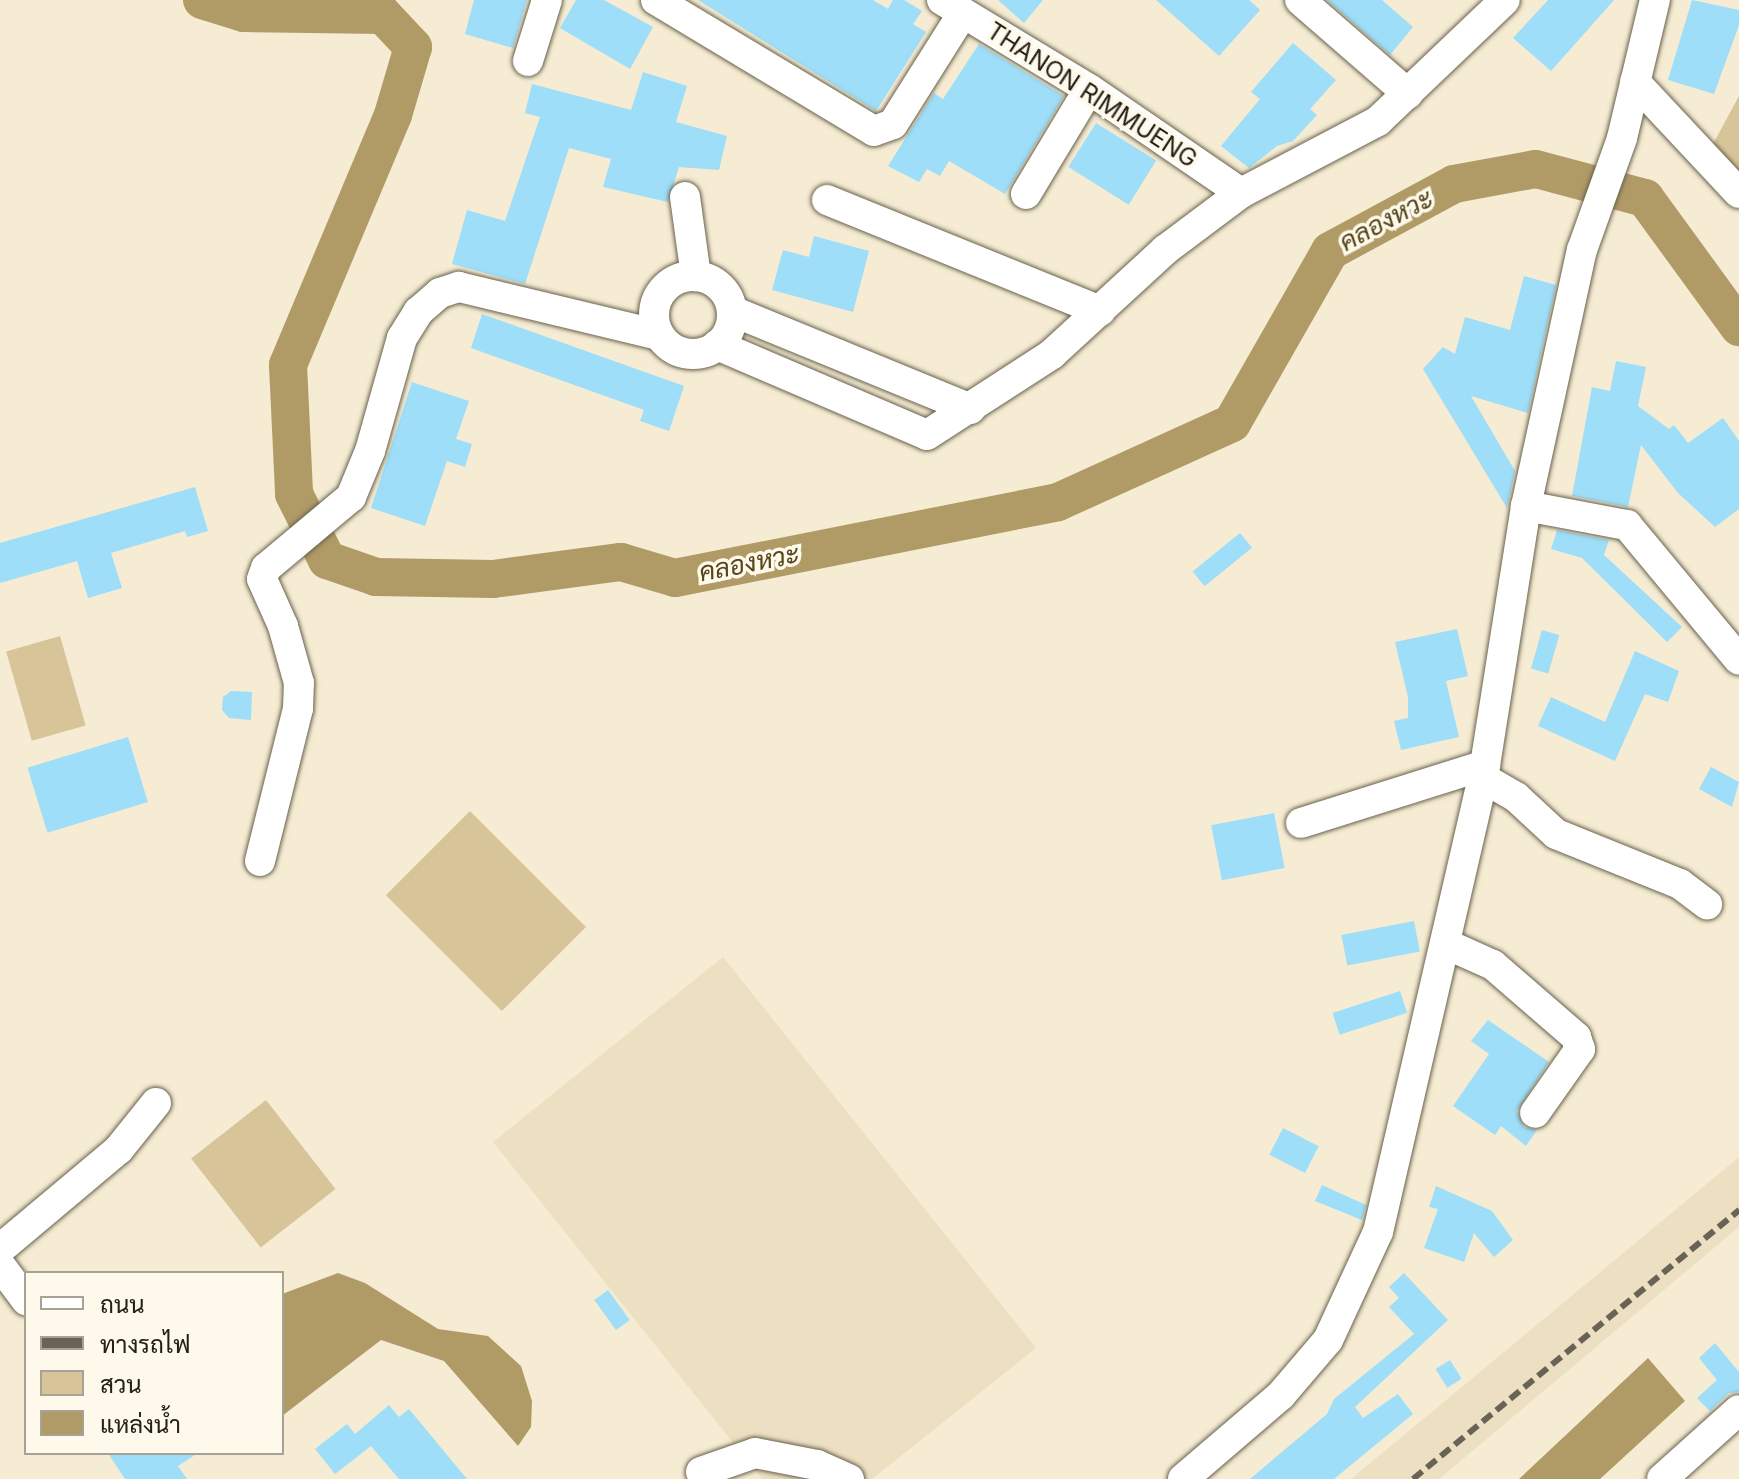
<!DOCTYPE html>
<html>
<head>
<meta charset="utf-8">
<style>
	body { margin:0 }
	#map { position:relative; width:1739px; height:1479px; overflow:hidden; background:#f5ecd3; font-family:Inter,Sarabun,sans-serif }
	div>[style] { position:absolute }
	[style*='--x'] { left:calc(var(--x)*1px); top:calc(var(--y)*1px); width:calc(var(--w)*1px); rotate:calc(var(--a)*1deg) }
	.built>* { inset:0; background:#ede0c2 }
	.green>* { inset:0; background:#d7c599; transform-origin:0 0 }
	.water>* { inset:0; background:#b09b67 }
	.river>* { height:38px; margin:-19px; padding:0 19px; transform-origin:19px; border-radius:19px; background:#b09b67 }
	.building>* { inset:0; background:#9edef8; transform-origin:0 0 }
	.roads { filter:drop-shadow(0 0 2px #69614c) drop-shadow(0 0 2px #69614c) }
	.minor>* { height:30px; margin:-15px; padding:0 15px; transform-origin:15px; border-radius:15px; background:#fff }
	.minor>.ring { margin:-15px; padding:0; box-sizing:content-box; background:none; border:30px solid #fff; border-radius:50% }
	.rail>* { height:6px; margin-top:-3px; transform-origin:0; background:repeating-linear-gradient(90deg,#686355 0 12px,transparent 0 18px) }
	span { translate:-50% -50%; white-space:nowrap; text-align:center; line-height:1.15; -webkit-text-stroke:7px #fff9eb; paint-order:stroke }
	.street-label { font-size:24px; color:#232017 }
	.water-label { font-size:26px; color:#55451b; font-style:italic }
	.legend { position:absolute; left:24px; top:1271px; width:260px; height:184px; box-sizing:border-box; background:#fff9eb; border:2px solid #a7a296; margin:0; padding:10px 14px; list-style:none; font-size:24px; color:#232017 }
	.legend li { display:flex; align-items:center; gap:16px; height:40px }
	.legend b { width:40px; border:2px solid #a7a296 }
</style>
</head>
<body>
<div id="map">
	<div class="built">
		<div style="clip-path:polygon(723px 957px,1036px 1348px,872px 1479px,762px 1479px,493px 1142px)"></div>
		<div style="clip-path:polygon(1739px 1157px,1739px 1227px,1439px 1479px,1351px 1479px)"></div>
	</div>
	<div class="green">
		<div style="clip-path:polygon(1739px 96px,1739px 171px,1713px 144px)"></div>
		<div style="left:60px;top:636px;width:93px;height:56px;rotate:74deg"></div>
		<div style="left:470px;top:811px;width:164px;height:119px;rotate:45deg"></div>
		<div style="left:266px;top:1100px;width:113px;height:95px;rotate:52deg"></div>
	</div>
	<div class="water">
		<div style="clip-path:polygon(338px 1273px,365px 1283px,438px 1329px,488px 1336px,521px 1366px,532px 1401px,531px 1427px,518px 1446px,444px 1361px,381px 1340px,282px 1416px,282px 1294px)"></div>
		<div style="clip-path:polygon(1648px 1358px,1685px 1401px,1600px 1479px,1519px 1479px)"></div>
	</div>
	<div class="river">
		<div style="--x:202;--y:0;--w:44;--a:17.2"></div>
		<div style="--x:244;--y:13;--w:139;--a:0.8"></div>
		<div style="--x:383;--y:15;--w:44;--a:46.8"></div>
		<div style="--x:413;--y:47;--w:71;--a:106.4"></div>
		<div style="--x:393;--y:115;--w:271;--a:112.8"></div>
		<div style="--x:288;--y:365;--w:129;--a:87.3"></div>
		<div style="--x:294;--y:494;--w:74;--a:63.4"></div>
		<div style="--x:327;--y:560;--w:52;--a:19.1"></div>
		<div style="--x:376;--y:577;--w:117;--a:1"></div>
		<div style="--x:493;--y:579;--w:129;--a:-7.6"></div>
		<div style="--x:621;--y:562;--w:56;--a:16.5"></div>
		<div style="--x:675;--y:578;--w:390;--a:-11.2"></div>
		<div style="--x:1058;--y:502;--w:191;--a:-24.4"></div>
		<div style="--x:1232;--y:423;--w:198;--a:-60.3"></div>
		<div style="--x:1330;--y:251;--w:141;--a:-28.4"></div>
		<div style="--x:1454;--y:184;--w:83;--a:-10.4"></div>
		<div style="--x:1536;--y:169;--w:113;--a:14.9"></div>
		<div style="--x:1645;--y:198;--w:160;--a:53.9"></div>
	</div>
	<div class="building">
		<div style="clip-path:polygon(474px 0,527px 0,513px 48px,465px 34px)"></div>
		<div style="clip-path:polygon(576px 0,604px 0,653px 27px,630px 69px,560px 28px)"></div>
		<div style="clip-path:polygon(698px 0,873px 0,888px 9px,893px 0,904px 0,922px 11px,913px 24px,926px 32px,876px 111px)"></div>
		<div style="clip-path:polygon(998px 0,1043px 0,1024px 23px)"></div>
		<div style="clip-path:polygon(1156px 0,1249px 0,1260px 10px,1219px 56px)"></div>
		<div style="clip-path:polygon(1327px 0,1382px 0,1413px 27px,1390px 55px)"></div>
		<div style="clip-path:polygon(1548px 0,1614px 0,1551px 71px,1513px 38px)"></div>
		<div style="clip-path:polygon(1692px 0,1739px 10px,1739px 25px,1714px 94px,1668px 80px)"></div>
		<div style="clip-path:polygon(1293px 43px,1336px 80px,1310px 109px,1317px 115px,1293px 141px,1277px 146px,1249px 168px,1221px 146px,1260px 99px,1251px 92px)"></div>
		<div style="clip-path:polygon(979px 44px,1064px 96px,1005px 194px,949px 161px,940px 176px,927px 169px,919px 182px,888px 166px,934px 93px,943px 99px)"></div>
		<div style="clip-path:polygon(643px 72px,687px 86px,676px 122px,727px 136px,719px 170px,679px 167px,668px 202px,603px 187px,611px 159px,569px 148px,525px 284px,452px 264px,467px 210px,505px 221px,540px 117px,525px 113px,532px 84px,631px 110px)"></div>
		<div style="left:1096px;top:123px;width:71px;height:52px;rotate:32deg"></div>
		<div style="clip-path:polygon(814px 236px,869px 251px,853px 312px,772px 290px,783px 250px,809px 257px)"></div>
		<div style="clip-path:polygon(1524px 276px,1556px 285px,1528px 413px,1471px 396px,1515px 471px,1507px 508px,1423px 369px,1443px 347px,1455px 354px,1465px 317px,1510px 330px)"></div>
		<div style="clip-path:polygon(482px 314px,684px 386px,669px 431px,640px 421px,644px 410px,471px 348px)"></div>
		<div style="clip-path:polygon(1616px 361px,1646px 367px,1638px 406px,1669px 429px,1674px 425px,1688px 443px,1723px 418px,1739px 441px,1739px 509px,1715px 527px,1678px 493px,1641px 445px,1628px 507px,1572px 496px,1592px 387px,1610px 391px)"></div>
		<div style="clip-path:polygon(412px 382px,469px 401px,456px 439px,472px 444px,465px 467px,447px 461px,425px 526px,371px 508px)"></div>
		<div style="clip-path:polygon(195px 487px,208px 531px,187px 537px,185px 531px,111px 553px,122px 588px,88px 598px,77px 561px,0 583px,0 543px)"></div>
		<div style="clip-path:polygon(1557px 530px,1609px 540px,1604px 555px,1682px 627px,1667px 642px,1582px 558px,1551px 549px)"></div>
		<div style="left:1240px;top:533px;width:19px;height:61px;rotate:51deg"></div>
		<div style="clip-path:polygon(1457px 629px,1468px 676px,1446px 681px,1459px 737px,1401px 750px,1394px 721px,1408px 718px,1408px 697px,1395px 642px)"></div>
		<div style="left:1542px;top:630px;width:18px;height:40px;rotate:16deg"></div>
		<div style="clip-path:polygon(1635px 651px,1679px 671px,1668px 702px,1645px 694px,1615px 761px,1538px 726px,1551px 697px,1605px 722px)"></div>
		<div style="clip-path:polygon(231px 691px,252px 692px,251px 720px,229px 718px,222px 710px,223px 697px)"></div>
		<div style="left:128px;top:737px;width:68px;height:105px;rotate:73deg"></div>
		<div style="clip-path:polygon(1711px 767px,1739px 782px,1732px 807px,1699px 789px)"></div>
		<div style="left:1274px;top:813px;width:56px;height:64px;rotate:79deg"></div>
		<div style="left:1414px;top:921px;width:31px;height:74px;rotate:79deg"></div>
		<div style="left:1400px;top:991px;width:23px;height:71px;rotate:72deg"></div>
		<div style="clip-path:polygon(1488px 1020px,1549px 1062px,1517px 1111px,1524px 1127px,1537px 1130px,1526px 1146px,1501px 1126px,1495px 1135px,1453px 1106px,1489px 1054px,1471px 1041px)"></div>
		<div style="left:1283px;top:1128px;width:40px;height:30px;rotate:27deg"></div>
		<div style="clip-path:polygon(1322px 1185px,1366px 1205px,1362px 1220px,1315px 1201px)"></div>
		<div style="clip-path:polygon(1436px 1186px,1492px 1211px,1513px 1240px,1494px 1257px,1474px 1233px,1464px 1262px,1424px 1248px,1438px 1209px,1429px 1207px)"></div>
		<div style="clip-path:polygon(1404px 1273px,1448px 1320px,1355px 1407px,1363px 1418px,1398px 1394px,1413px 1414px,1334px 1479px,1250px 1479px,1327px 1414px,1334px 1399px,1414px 1334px,1389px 1307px,1399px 1298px,1389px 1287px)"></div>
		<div style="left:608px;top:1290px;width:37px;height:17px;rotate:54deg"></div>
		<div style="clip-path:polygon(1715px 1343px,1739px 1372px,1739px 1392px,1729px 1393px,1710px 1411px,1697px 1398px,1717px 1380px,1699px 1358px)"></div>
		<div style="left:1450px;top:1360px;width:22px;height:17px;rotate:58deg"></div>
		<div style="clip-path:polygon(389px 1405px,399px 1417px,409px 1409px,467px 1479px,399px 1479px,371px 1446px,335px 1474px,315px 1449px,347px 1424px,355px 1434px)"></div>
		<div style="clip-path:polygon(108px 1453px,198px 1453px,178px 1466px,187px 1479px,125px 1479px)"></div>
	</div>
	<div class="roads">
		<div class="minor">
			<div style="--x:656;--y:0;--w:254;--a:31"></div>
			<div style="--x:874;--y:131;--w:20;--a:-20"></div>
			<div style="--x:893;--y:124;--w:131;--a:-57.8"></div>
			<div style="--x:942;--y:0;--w:172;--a:31.2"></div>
			<div style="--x:1089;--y:89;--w:184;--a:34.4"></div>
			<div style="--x:1300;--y:0;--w:143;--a:41"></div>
			<div style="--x:528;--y:61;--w:64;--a:-72.7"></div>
			<div style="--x:1635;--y:82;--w:152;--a:46.9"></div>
			<div style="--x:1026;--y:194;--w:122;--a:-59"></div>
			<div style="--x:685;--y:197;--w:80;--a:82.1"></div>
			<div style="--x:827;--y:200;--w:295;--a:22.1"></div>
			<div class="ring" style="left:654px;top:276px;width:48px;height:48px"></div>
			<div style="--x:732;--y:311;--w:258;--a:22.3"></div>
			<div style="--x:717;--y:345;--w:228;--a:23.2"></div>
			<div style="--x:927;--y:435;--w:149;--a:-32.9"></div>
			<div style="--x:1052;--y:354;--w:154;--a:-42.6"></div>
			<div style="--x:1165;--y:250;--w:95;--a:-36.9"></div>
			<div style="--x:1241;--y:193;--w:155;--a:-27.7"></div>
			<div style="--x:1378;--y:121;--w:175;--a:-43.6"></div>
			<div style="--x:1526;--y:506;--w:103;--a:10.7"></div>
			<div style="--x:1627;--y:525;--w:175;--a:50.3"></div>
			<div style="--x:1483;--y:778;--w:38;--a:30"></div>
			<div style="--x:1516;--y:797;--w:54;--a:42.8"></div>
			<div style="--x:1556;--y:834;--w:134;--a:22"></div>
			<div style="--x:1680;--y:884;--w:34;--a:37"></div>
			<div style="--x:1301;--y:823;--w:193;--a:-17.5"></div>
			<div style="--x:260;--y:861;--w:157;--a:-76"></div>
			<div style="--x:298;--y:709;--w:26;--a:-88"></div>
			<div style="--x:299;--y:683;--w:59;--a:-105.7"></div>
			<div style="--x:283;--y:626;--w:51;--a:-114.1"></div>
			<div style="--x:262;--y:579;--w:12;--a:-70"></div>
			<div style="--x:266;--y:568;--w:111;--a:-39.9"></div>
			<div style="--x:351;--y:497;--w:50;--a:-67.6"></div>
			<div style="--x:370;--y:451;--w:117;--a:-74.2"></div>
			<div style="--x:402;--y:338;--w:31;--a:-58"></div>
			<div style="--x:418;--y:312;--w:29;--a:-41"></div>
			<div style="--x:440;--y:293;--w:20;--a:-18"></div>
			<div style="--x:459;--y:287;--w:206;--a:13.5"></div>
			<div style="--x:1446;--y:944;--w:51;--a:24.1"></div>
			<div style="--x:1493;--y:965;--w:110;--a:40.9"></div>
			<div style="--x:1576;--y:1037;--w:13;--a:72"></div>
			<div style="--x:1580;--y:1049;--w:78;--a:125.1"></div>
			<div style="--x:0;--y:1249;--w:155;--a:-40"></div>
			<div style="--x:119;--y:1149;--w:59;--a:-51.2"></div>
			<div style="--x:0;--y:1265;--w:44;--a:53.4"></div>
			<div style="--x:701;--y:1472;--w:57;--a:-19.4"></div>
			<div style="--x:755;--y:1453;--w:63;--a:11"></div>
			<div style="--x:817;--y:1465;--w:35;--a:24"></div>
			<div style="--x:1183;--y:1479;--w:129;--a:-40.6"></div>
			<div style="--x:1281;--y:1395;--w:72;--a:-49.5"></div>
			<div style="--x:1328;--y:1340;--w:119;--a:-65.2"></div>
			<div style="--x:1378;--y:1232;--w:466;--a:-77"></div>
			<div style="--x:1483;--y:778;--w:275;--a:-81"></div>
			<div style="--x:1526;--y:506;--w:262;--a:-77.7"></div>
			<div style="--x:1582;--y:250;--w:119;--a:-70.3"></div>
			<div style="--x:1622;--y:138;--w:142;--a:-76.6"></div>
			<div style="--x:1662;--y:1479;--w:103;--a:-41.9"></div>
		</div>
	</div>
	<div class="rail">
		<div style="--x:1413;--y:1479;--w:423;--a:-39.5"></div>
	</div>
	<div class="street-label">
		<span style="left:1092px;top:95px;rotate:33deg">THANON RIMMUENG</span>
	</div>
	<div class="water-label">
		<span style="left:1386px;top:220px;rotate:-28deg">คลองหวะ</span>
		<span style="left:749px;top:563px;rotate:-11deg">คลองหวะ</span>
	</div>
	<ul class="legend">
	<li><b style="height:10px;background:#fff"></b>ถนน</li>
	<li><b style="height:10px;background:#686355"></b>ทางรถไฟ</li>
	<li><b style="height:22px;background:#d7c599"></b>สวน</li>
	<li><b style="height:22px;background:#b09b67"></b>แหล่งน้ำ</li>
	</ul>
</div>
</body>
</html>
